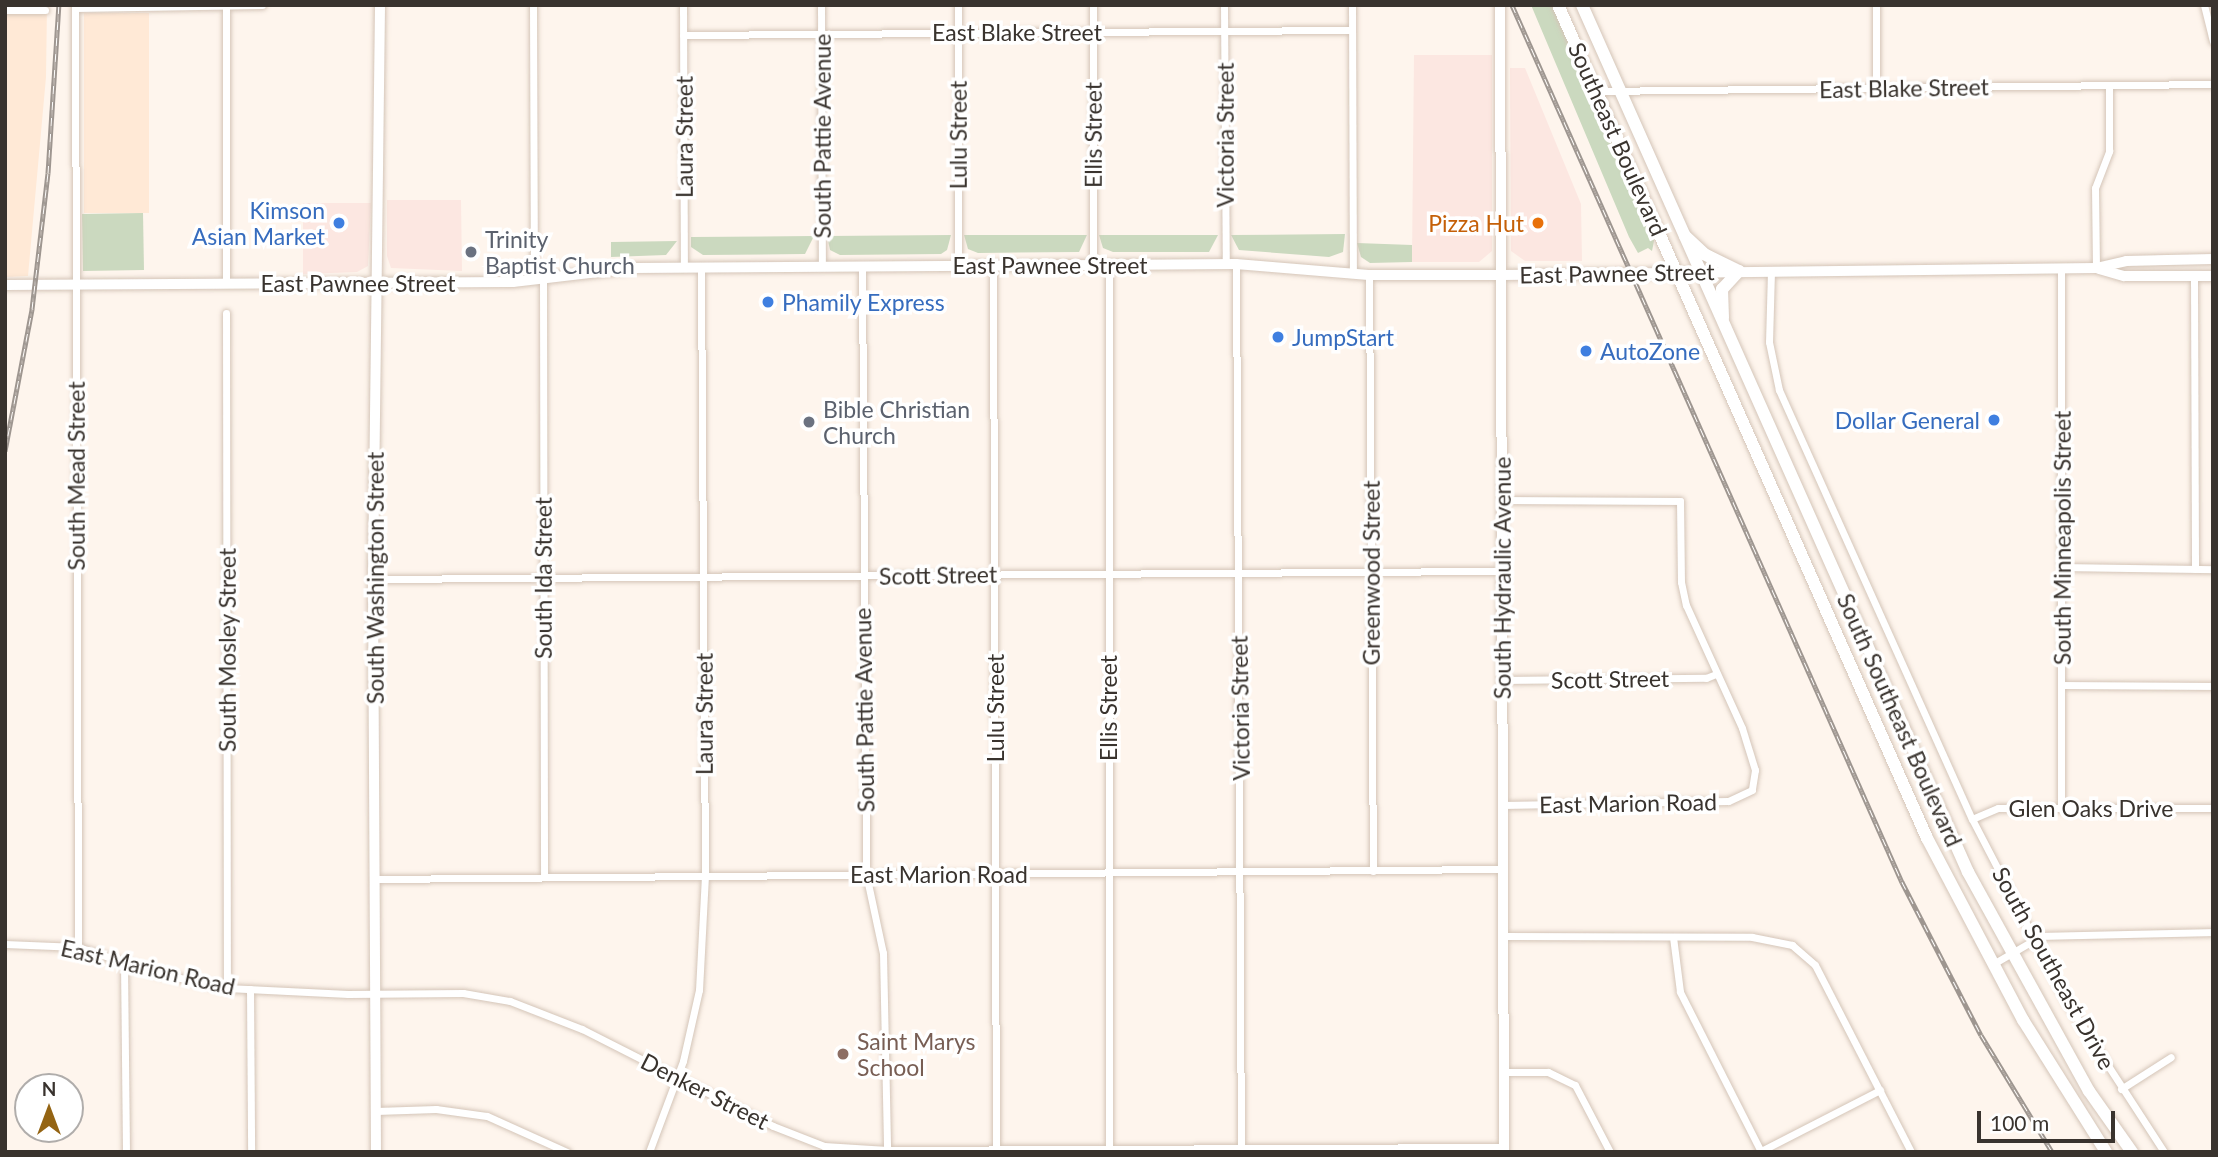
<!DOCTYPE html>
<html>
<head>
<meta charset="utf-8">
<style>
	body { margin:0 }
	#map { position:relative; width:2218px; height:1157px; overflow:hidden; background:#fef5ed; font-family:Lato,sans-serif }
	div>[style] { position:absolute }
	[style*='--x'] { left:calc(var(--x)*1px); top:calc(var(--y)*1px); width:calc(var(--w)*1px); rotate:calc(var(--a)*1deg) }
	.commercial>* { inset:0; background:#fce7e1 }
	.built>* { inset:0; background:#ffe9d6; transform-origin:0 0 }
	.green>* { inset:0; background:#cbd9bf; transform-origin:0 0 }
	.roads { filter:drop-shadow(0 0 2px #d4c5b8) drop-shadow(0 0 2px #d4c5b8) }
	.street>* { height:7px; margin:-3.5px; padding:0 3.5px; transform-origin:3.5px; border-radius:3.5px; background:#fff }
	.secondary>* { height:10px; margin:-5px; padding:0 5px; transform-origin:5px; border-radius:5px; background:#fff }
	.primary>* { height:12px; margin:-6px; padding:0 6px; transform-origin:6px; border-radius:6px; background:#fff }
	.rail>* { height:5px; margin-top:-2.5px; transform-origin:0; background:repeating-linear-gradient(90deg,#fff 0 8px,#9e9690 0 16px); box-sizing:border-box; border-block:2px solid #9e9690 }
	.dots>* { width:19px; height:19px; translate:-50% -50%; box-sizing:border-box; border:4px solid #fff; border-radius:50% }
	span { translate:-50% -50%; white-space:nowrap; text-align:center; line-height:1.15; -webkit-text-stroke:7px #fff; paint-order:stroke }
	.street-label { font-size:23px; color:#39332e }
	.shop-label { font-size:23px; color:#366cbe }
	.right { translate:-100% -50%; text-align:right }
	.left { translate:0 -50%; text-align:left }
	.food-label { font-size:23px; color:#c56008 }
	.worship-label { font-size:23px; color:#5b616d }
	.education-label { font-size:23px; color:#785e54 }
	.frame { position:absolute; inset:0; border:7px solid #39332e; pointer-events:none }
	.north { position:absolute; left:14px; top:1073px; width:70px; height:70px; box-sizing:border-box; background:#fff; border:2px solid #b0adab; border-radius:50%; rotate:0deg; font-size:19px; font-weight:700; line-height:28px; text-align:center; color:#39332e }
	.north::after { content:''; display:block; margin:auto; width:24px; height:32px; background:#946413; clip-path:polygon(50% 0,100% 100%,50% 72%,0 100%) }
	.scale { position:absolute; left:1977px; top:1111px; width:138px; height:32px; box-sizing:border-box; border:4px solid #39332e; border-top:0; padding-left:9px; font-size:21px; line-height:24px; white-space:nowrap; color:#39332e; -webkit-text-stroke:5px #fff; paint-order:stroke }
</style>
</head>
<body>
<div id="map">
	<div class="commercial">
		<div style="clip-path:polygon(1414px 55px,1492px 55px,1492px 251px,1479px 262px,1412px 262px)"></div>
		<div style="clip-path:polygon(1510px 68px,1525px 68px,1581px 204px,1582px 261px,1525px 261px,1511px 251px)"></div>
		<div style="clip-path:polygon(387px 200px,461px 200px,462px 271px,391px 268px,387px 256px)"></div>
		<div style="clip-path:polygon(303px 203px,371px 203px,368px 266px,357px 272px,303px 274px)"></div>
	</div>
	<div class="built">
		<div style="clip-path:polygon(5px 5px,47px 5px,46px 77px,28px 276px,5px 277px)"></div>
		<div style="left:149px;top:13px;width:200px;height:65px;rotate:90deg"></div>
	</div>
	<div class="green">
		<div style="clip-path:polygon(1531px 5px,1553px 5px,1655px 236px,1652px 251px,1648px 248px,1638px 253px,1629px 237px)"></div>
		<div style="left:143px;top:213px;width:57px;height:61px;rotate:89deg"></div>
		<div style="clip-path:polygon(1345px 234px,1343px 252px,1329px 257px,1239px 250px,1231px 235px)"></div>
		<div style="clip-path:polygon(951px 235px,947px 250px,941px 254px,840px 255px,830px 250px,827px 236px)"></div>
		<div style="clip-path:polygon(964px 235px,1087px 235px,1079px 252px,978px 253px,968px 249px)"></div>
		<div style="clip-path:polygon(1099px 235px,1218px 235px,1209px 252px,1113px 252px,1103px 248px)"></div>
		<div style="clip-path:polygon(814px 236px,805px 254px,703px 255px,691px 247px,691px 237px)"></div>
		<div style="clip-path:polygon(677px 241px,666px 255px,611px 257px,611px 242px)"></div>
		<div style="clip-path:polygon(1357px 243px,1412px 245px,1412px 262px,1370px 263px,1361px 257px)"></div>
	</div>
	<div class="roads">
		<div class="street">
			<div style="--x:75;--y:5;--w:942;--a:89.82"></div>
			<div style="--x:533;--y:5;--w:275;--a:89.8"></div>
			<div style="--x:683;--y:5;--w:263;--a:89.8"></div>
			<div style="--x:821;--y:5;--w:262;--a:89.8"></div>
			<div style="--x:958;--y:5;--w:260;--a:90"></div>
			<div style="--x:1224;--y:5;--w:259;--a:89.6"></div>
			<div style="--x:1352;--y:5;--w:269;--a:89.8"></div>
			<div style="--x:1876;--y:5;--w:83;--a:90"></div>
			<div style="--x:2204;--y:5;--w:37;--a:76"></div>
			<div style="--x:75;--y:8;--w:187;--a:-0.9"></div>
			<div style="--x:5;--y:10;--w:40;--a:0"></div>
			<div style="--x:683;--y:35;--w:669;--a:-0.43"></div>
			<div style="--x:1596;--y:91;--w:617;--a:-0.65"></div>
			<div style="--x:1236;--y:264;--w:888;--a:89.68"></div>
			<div style="--x:993;--y:265;--w:887;--a:89.81"></div>
			<div style="--x:1093;--y:265;--w:260;--a:-90"></div>
			<div style="--x:1109;--y:265;--w:885;--a:90"></div>
			<div style="--x:862;--y:266;--w:608;--a:89.62"></div>
			<div style="--x:866;--y:874;--w:81;--a:77.9"></div>
			<div style="--x:883;--y:953;--w:199;--a:88.8"></div>
			<div style="--x:2096;--y:268;--w:80;--a:-90.7"></div>
			<div style="--x:2095;--y:188;--w:40;--a:-69"></div>
			<div style="--x:2109;--y:151;--w:65;--a:-90"></div>
			<div style="--x:1771;--y:271;--w:71;--a:91.6"></div>
			<div style="--x:1769;--y:342;--w:49;--a:78.2"></div>
			<div style="--x:1779;--y:390;--w:470;--a:65.8"></div>
			<div style="--x:1972;--y:819;--w:208;--a:62.6"></div>
			<div style="--x:2068;--y:1004;--w:176;--a:57"></div>
			<div style="--x:1369;--y:275;--w:596;--a:89.62"></div>
			<div style="--x:2194;--y:276;--w:293;--a:89.8"></div>
			<div style="--x:543;--y:279;--w:598;--a:89.9"></div>
			<div style="--x:226;--y:283;--w:278;--a:-90"></div>
			<div style="--x:226;--y:313;--w:675;--a:89.92"></div>
			<div style="--x:1502;--y:500;--w:178;--a:0.3"></div>
			<div style="--x:1680;--y:501;--w:81;--a:89.3"></div>
			<div style="--x:1681;--y:582;--w:24;--a:78"></div>
			<div style="--x:1686;--y:605;--w:135;--a:65.5"></div>
			<div style="--x:1742;--y:728;--w:44;--a:72.8"></div>
			<div style="--x:1755;--y:770;--w:20;--a:99"></div>
			<div style="--x:1752;--y:790;--w:26;--a:155"></div>
			<div style="--x:1728;--y:801;--w:226;--a:179"></div>
			<div style="--x:2063;--y:567;--w:150;--a:0.8"></div>
			<div style="--x:373;--y:579;--w:1129;--a:-0.41"></div>
			<div style="--x:1502;--y:680;--w:204;--a:-0.6"></div>
			<div style="--x:1706;--y:678;--w:11;--a:-22"></div>
			<div style="--x:2063;--y:685;--w:150;--a:0.4"></div>
			<div style="--x:2061;--y:807;--w:539;--a:-90"></div>
			<div style="--x:1972;--y:819;--w:28;--a:-23"></div>
			<div style="--x:1998;--y:808;--w:215;--a:0"></div>
			<div style="--x:375;--y:879;--w:1128;--a:-0.51"></div>
			<div style="--x:1503;--y:936;--w:249;--a:0.2"></div>
			<div style="--x:1752;--y:937;--w:41;--a:11.3"></div>
			<div style="--x:1792;--y:945;--w:30;--a:41"></div>
			<div style="--x:1815;--y:965;--w:210;--a:62.8"></div>
			<div style="--x:1673;--y:937;--w:55;--a:82.7"></div>
			<div style="--x:1680;--y:992;--w:179;--a:63.1"></div>
			<div style="--x:5;--y:944;--w:73;--a:2.4"></div>
			<div style="--x:78;--y:947;--w:83;--a:18.2"></div>
			<div style="--x:157;--y:973;--w:72;--a:12.1"></div>
			<div style="--x:227;--y:988;--w:121;--a:2.8"></div>
			<div style="--x:348;--y:994;--w:115;--a:-0.5"></div>
			<div style="--x:463;--y:993;--w:48;--a:9.7"></div>
			<div style="--x:510;--y:1001;--w:77;--a:21.3"></div>
			<div style="--x:582;--y:1029;--w:214;--a:26.9"></div>
			<div style="--x:773;--y:1126;--w:55;--a:21.4"></div>
			<div style="--x:824;--y:1146;--w:63;--a:3.6"></div>
			<div style="--x:887;--y:1150;--w:617;--a:-0.28"></div>
			<div style="--x:124;--y:962;--w:190;--a:89.4"></div>
			<div style="--x:1993;--y:964;--w:56;--a:-30.3"></div>
			<div style="--x:2041;--y:936;--w:172;--a:-1.3"></div>
			<div style="--x:250;--y:989;--w:163;--a:89.6"></div>
			<div style="--x:1504;--y:1072;--w:44;--a:0"></div>
			<div style="--x:1548;--y:1072;--w:30;--a:26"></div>
			<div style="--x:1575;--y:1085;--w:76;--a:62.4"></div>
			<div style="--x:2121;--y:1089;--w:59;--a:-32.6"></div>
			<div style="--x:376;--y:1111;--w:60;--a:-1.9"></div>
			<div style="--x:436;--y:1109;--w:51;--a:7.8"></div>
			<div style="--x:487;--y:1116;--w:88;--a:24.2"></div>
			<div style="--x:649;--y:1152;--w:97;--a:-69.5"></div>
			<div style="--x:683;--y:1061;--w:73;--a:-77.3"></div>
			<div style="--x:699;--y:990;--w:115;--a:-87"></div>
			<div style="--x:705;--y:875;--w:607;--a:-90.38"></div>
			<div style="--x:1759;--y:1152;--w:136;--a:-27.1"></div>
		</div>
		<div class="secondary">
			<div style="--x:1500;--y:5;--w:1147;--a:89.8"></div>
			<div style="--x:2099;--y:269;--w:26;--a:16"></div>
			<div style="--x:2124;--y:276;--w:89;--a:0"></div>
			<div style="--x:5;--y:285;--w:508;--a:-0.34"></div>
			<div style="--x:513;--y:282;--w:120;--a:-6.7"></div>
			<div style="--x:632;--y:268;--w:604;--a:-0.38"></div>
			<div style="--x:1236;--y:264;--w:133;--a:4.7"></div>
			<div style="--x:1369;--y:275;--w:134;--a:0"></div>
			<div style="--x:1503;--y:275;--w:593;--a:-0.68"></div>
			<div style="--x:2096;--y:268;--w:31;--a:-13"></div>
			<div style="--x:2126;--y:261;--w:87;--a:-1.3"></div>
			<div style="--x:376;--y:1152;--w:573;--a:-90.3"></div>
			<div style="--x:373;--y:579;--w:574;--a:-89.3"></div>
		</div>
		<div class="primary">
			<div style="--x:1558;--y:5;--w:911;--a:66.11"></div>
			<div style="--x:1927;--y:838;--w:206;--a:62.2"></div>
			<div style="--x:2023;--y:1020;--w:156;--a:57.8"></div>
			<div style="--x:1582;--y:5;--w:949;--a:66"></div>
			<div style="--x:1968;--y:872;--w:250;--a:61.1"></div>
			<div style="--x:2089;--y:1091;--w:75;--a:54.8"></div>
			<div style="--x:1685;--y:236;--w:26;--a:43"></div>
			<div style="--x:1704;--y:254;--w:39;--a:26"></div>
			<div style="--x:1739;--y:271;--w:25;--a:133"></div>
			<div style="--x:1722;--y:289;--w:29;--a:88"></div>
		</div>
	</div>
	<div class="rail">
		<div style="--x:1512;--y:5;--w:960;--a:66.03"></div>
		<div style="--x:1902;--y:882;--w:172;--a:62.7"></div>
		<div style="--x:1981;--y:1035;--w:137;--a:58.7"></div>
		<div style="--x:5;--y:451;--w:145;--a:-79.2"></div>
		<div style="--x:32;--y:309;--w:137;--a:-83.3"></div>
		<div style="--x:48;--y:173;--w:168;--a:-86.3"></div>
	</div>
	<div class="dots">
		<div style="left:339px;top:223px;background:#3f7fe0"></div>
		<div style="left:1538px;top:223px;background:#e8710a"></div>
		<div style="left:471px;top:252px;background:#6b7280"></div>
		<div style="left:768px;top:302px;background:#3f7fe0"></div>
		<div style="left:1278px;top:337px;background:#3f7fe0"></div>
		<div style="left:1586px;top:351px;background:#3f7fe0"></div>
		<div style="left:1994px;top:420px;background:#3f7fe0"></div>
		<div style="left:809px;top:422px;background:#6b7280"></div>
		<div style="left:843px;top:1054px;background:#8d6e63"></div>
	</div>
	<div class="street-label">
		<span style="left:1017px;top:32px">East Blake Street</span>
		<span style="left:1904px;top:88px;rotate:-1deg">East Blake Street</span>
		<span style="left:958px;top:135px;rotate:-90deg">Lulu Street</span>
		<span style="left:1093px;top:135px;rotate:-90deg">Ellis Street</span>
		<span style="left:1225px;top:135px;rotate:-90deg">Victoria Street</span>
		<span style="left:822px;top:136px;rotate:-90deg">South Pattie Avenue</span>
		<span style="left:684px;top:137px;rotate:-90deg">Laura Street</span>
		<span style="left:1618px;top:139px;rotate:66deg">Southeast Boulevard</span>
		<span style="left:1050px;top:265px">East Pawnee Street</span>
		<span style="left:1617px;top:273px;rotate:-1deg">East Pawnee Street</span>
		<span style="left:358px;top:283px">East Pawnee Street</span>
		<span style="left:76px;top:476px;rotate:-90deg">South Mead Street</span>
		<span style="left:2062px;top:538px;rotate:-90deg">South Minneapolis Street</span>
		<span style="left:1371px;top:573px;rotate:-90deg">Greenwood Street</span>
		<span style="left:938px;top:575px;rotate:-1deg">Scott Street</span>
		<span style="left:375px;top:578px;rotate:-90deg">South Washington Street</span>
		<span style="left:543px;top:578px;rotate:-90deg">South Ida Street</span>
		<span style="left:1502px;top:578px;rotate:-90deg">South Hydraulic Avenue</span>
		<span style="left:227px;top:650px;rotate:-90deg">South Mosley Street</span>
		<span style="left:1610px;top:679px;rotate:-1deg">Scott Street</span>
		<span style="left:995px;top:708px;rotate:-90deg">Lulu Street</span>
		<span style="left:1108px;top:708px;rotate:-90deg">Ellis Street</span>
		<span style="left:1240px;top:708px;rotate:-91deg">Victoria Street</span>
		<span style="left:864px;top:710px;rotate:-91deg">South Pattie Avenue</span>
		<span style="left:704px;top:714px;rotate:-90deg">Laura Street</span>
		<span style="left:1900px;top:720px;rotate:66deg">South Southeast Boulevard</span>
		<span style="left:1628px;top:803px;rotate:-1deg">East Marion Road</span>
		<span style="left:2091px;top:808px">Glen Oaks Drive</span>
		<span style="left:939px;top:874px">East Marion Road</span>
		<span style="left:148px;top:967px;rotate:13deg">East Marion Road</span>
		<span style="left:2054px;top:968px;rotate:61deg">South Southeast Drive</span>
		<span style="left:705px;top:1091px;rotate:27deg">Denker Street</span>
	</div>
	<div class="shop-label">
		<span class="right" style="left:325px;top:223px">Kimson<br>Asian Market</span>
		<span class="left" style="left:782px;top:302px">Phamily Express</span>
		<span class="left" style="left:1292px;top:337px">JumpStart</span>
		<span class="left" style="left:1600px;top:351px">AutoZone</span>
		<span class="right" style="left:1980px;top:420px">Dollar General</span>
	</div>
	<div class="food-label">
		<span class="right" style="left:1524px;top:223px">Pizza Hut</span>
	</div>
	<div class="worship-label">
		<span class="left" style="left:485px;top:252px">Trinity<br>Baptist Church</span>
		<span class="left" style="left:823px;top:422px">Bible Christian<br>Church</span>
	</div>
	<div class="education-label">
		<span class="left" style="left:857px;top:1054px">Saint Marys<br>School</span>
	</div>
	<div class="frame"></div>
	<div class="north">N</div>
	<div class="scale">100 m</div>
</div>
</body>
</html>
